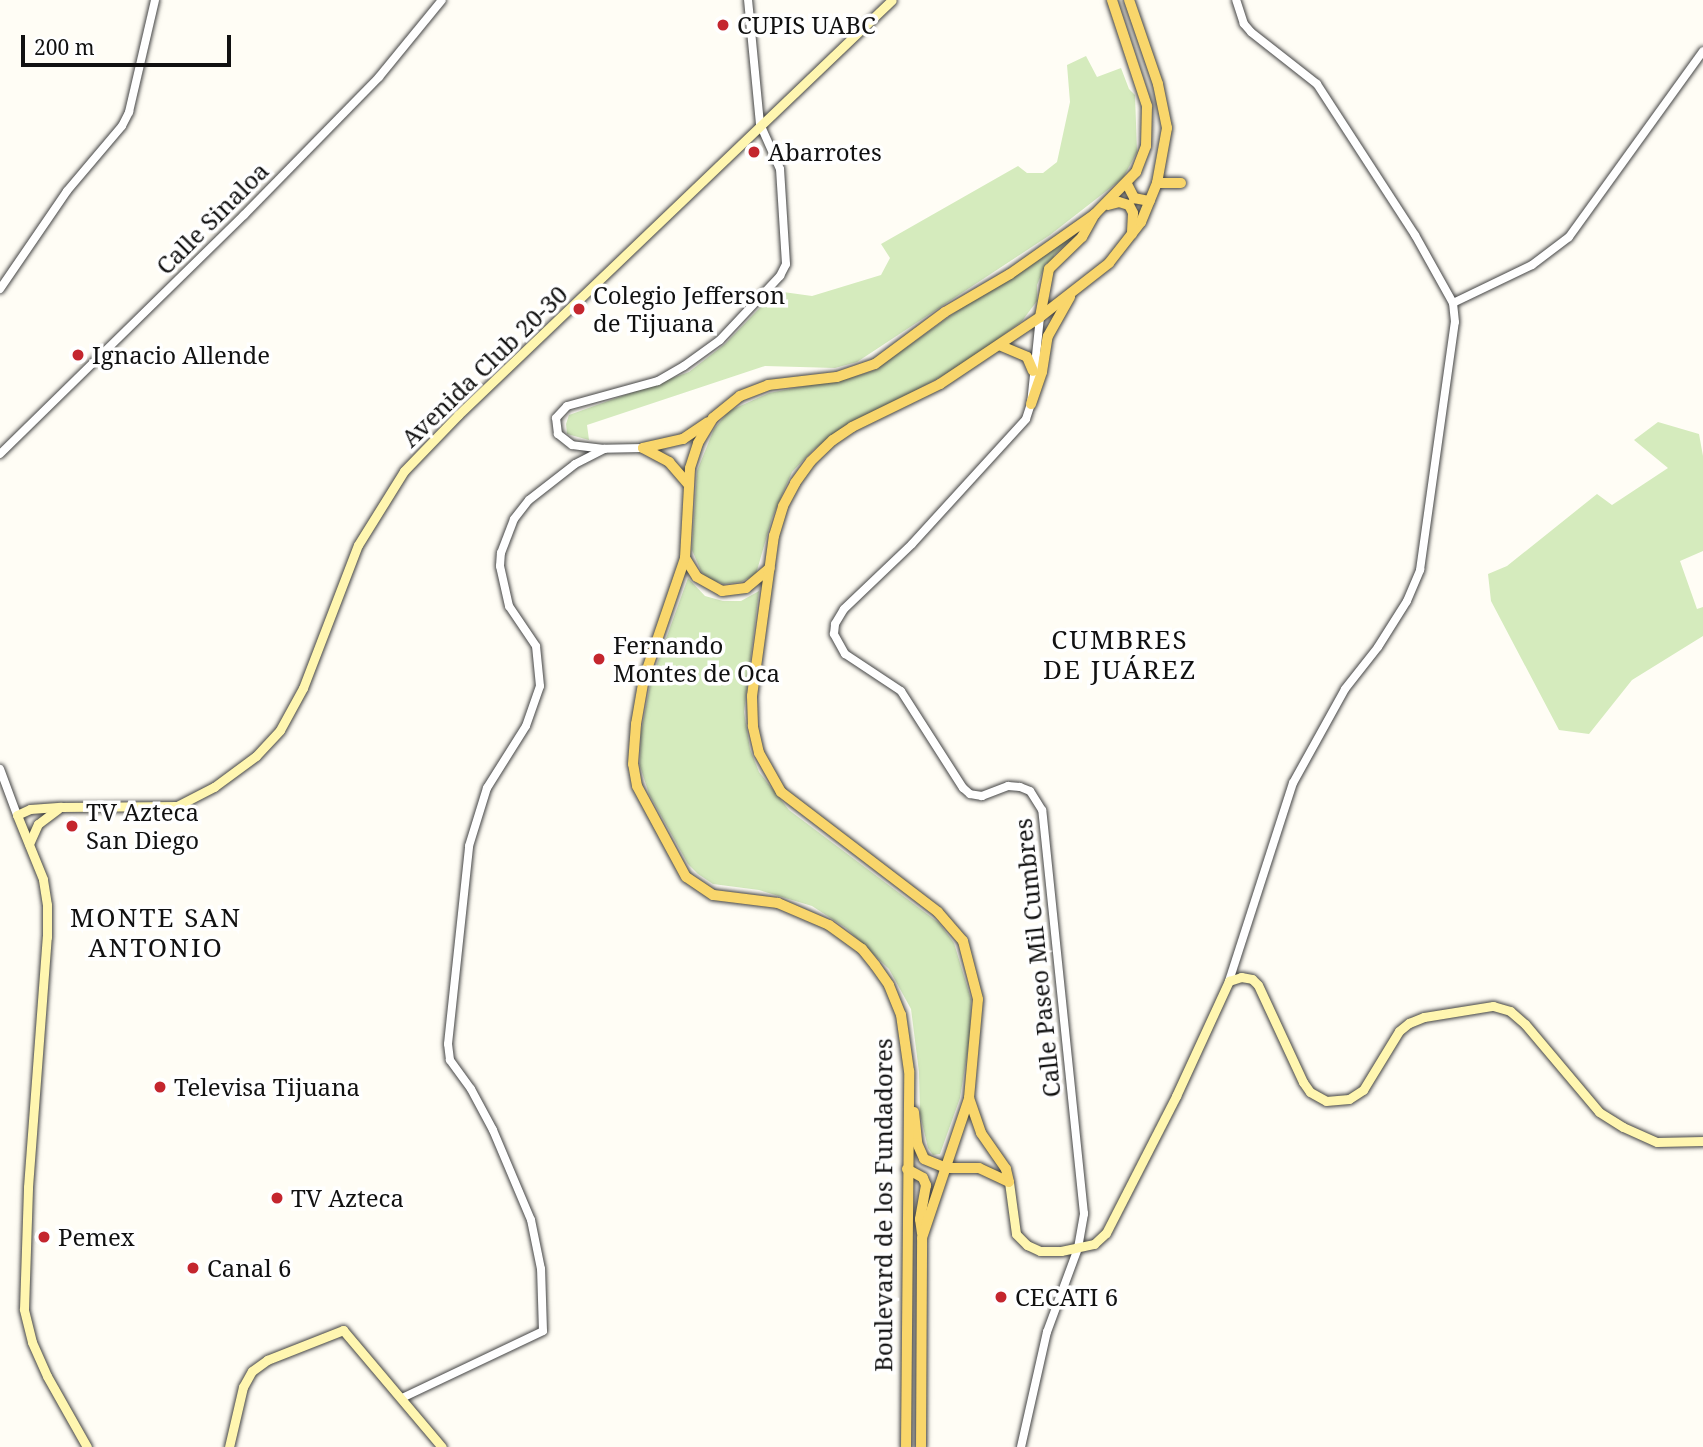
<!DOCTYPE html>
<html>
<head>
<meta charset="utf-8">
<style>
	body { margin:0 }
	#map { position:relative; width:1703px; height:1447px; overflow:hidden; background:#fffdf5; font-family:"Noto Serif",serif }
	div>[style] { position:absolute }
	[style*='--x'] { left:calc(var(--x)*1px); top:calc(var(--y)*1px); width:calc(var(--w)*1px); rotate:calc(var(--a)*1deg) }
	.green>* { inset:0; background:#d5ebbd }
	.roads { filter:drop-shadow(0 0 2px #444) drop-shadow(0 0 2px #444) }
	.tertiary>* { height:8px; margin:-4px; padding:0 4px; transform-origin:4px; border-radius:4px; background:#fff }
	.secondary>* { height:9px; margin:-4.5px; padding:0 4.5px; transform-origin:4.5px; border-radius:4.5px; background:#fff6b0 }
	.primary>* { height:10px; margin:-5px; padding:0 5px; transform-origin:5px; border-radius:5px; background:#f9d66b }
	.dots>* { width:19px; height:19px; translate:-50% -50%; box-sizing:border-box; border:4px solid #fff; border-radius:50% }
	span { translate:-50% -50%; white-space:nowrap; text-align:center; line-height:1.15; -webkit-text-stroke:7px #fff; paint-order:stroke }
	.poi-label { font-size:24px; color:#111 }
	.left { translate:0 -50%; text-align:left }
	.street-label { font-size:24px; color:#111 }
	.neighbourhood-label { font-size:26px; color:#111; letter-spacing:2px }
	.scale { position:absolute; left:21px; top:35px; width:210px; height:32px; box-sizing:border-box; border:4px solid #111; border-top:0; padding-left:9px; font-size:21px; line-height:24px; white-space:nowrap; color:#111; -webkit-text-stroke:5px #fff; paint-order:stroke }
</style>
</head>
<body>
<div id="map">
	<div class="green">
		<div style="clip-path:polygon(1086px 56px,1097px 77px,1121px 68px,1129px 89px,1135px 95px,1137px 152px,1123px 178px,1050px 235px,857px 362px,835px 368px,765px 366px,587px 425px,589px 440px,567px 434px,566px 424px,569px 415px,689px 372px,725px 344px,776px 291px,812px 296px,881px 275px,890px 258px,881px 244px,1018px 166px,1027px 173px,1043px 173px,1057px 162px,1070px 102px,1067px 65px)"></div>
		<div style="clip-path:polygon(1079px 232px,1054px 255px,1053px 262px,1046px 263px,1037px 285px,1037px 301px,1022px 321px,966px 363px,839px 432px,814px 449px,792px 472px,772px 518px,756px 574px,741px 582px,724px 584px,708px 579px,701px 571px,692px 550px,697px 471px,714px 429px,729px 411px,769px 393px,857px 376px,875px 370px,964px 306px)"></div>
		<div style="clip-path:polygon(1658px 422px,1699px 434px,1703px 456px,1703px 551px,1680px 561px,1697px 609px,1703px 607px,1703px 636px,1632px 680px,1589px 734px,1559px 730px,1491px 601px,1488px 574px,1507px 566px,1597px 494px,1612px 505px,1668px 468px,1634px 440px)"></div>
		<div style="clip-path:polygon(688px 578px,705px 596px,723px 601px,741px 601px,759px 591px,744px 712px,750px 749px,759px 772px,789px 810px,939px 923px,954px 943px,971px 999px,970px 1036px,960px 1098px,940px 1154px,933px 1155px,928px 1148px,920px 1114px,919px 1072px,911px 1009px,889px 969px,846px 928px,812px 906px,759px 890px,713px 884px,698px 874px,688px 864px,649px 794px,640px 766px,641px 733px,651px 680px)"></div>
	</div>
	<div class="roads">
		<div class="tertiary">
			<div style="--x:0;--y:289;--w:119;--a:-55.6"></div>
			<div style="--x:67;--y:191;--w:85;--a:-49.8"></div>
			<div style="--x:122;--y:126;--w:16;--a:-63"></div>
			<div style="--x:129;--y:112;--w:115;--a:-76.9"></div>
			<div style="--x:1453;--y:303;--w:88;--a:-25.7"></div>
			<div style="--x:1532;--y:265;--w:46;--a:-37.1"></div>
			<div style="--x:1569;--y:237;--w:229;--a:-54.2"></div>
			<div style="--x:643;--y:448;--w:39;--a:179"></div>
			<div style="--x:604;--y:449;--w:32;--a:-173"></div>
			<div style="--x:572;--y:445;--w:18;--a:-142"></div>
			<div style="--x:558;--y:434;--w:16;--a:-97"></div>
			<div style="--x:556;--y:418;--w:16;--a:-47"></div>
			<div style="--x:567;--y:406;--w:94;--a:-15.4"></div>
			<div style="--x:658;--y:381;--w:30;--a:-30"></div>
			<div style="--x:684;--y:366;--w:44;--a:-35.8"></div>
			<div style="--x:720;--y:340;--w:88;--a:-46.8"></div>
			<div style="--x:780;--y:276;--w:13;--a:-63"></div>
			<div style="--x:786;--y:264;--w:95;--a:-93.6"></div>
			<div style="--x:780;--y:169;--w:49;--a:-114"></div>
			<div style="--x:760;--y:124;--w:125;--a:-95.5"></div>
			<div style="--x:0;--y:454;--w:342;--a:-44.4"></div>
			<div style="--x:244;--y:215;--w:193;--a:-45.6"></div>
			<div style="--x:379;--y:77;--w:99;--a:-50.7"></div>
			<div style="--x:0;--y:769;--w:49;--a:69.7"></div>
			<div style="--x:1229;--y:981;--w:208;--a:-72.1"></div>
			<div style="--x:1293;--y:783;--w:107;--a:-61"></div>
			<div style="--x:1345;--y:689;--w:53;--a:-51.8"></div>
			<div style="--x:1378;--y:647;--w:54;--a:-57.8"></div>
			<div style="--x:1407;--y:601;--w:34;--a:-67"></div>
			<div style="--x:1420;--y:570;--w:250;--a:-82"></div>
			<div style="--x:1455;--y:322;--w:19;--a:-96"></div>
			<div style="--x:1453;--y:303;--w:78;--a:-119.2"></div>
			<div style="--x:1415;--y:235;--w:180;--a:-123"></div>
			<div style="--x:1317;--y:84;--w:84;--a:-141.8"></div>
			<div style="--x:1251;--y:32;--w:11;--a:-131"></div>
			<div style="--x:1244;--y:24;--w:25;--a:-108"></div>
			<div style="--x:402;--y:1398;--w:156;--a:-25.4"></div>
			<div style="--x:543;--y:1331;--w:62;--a:-91.8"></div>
			<div style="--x:541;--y:1269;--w:50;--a:-101.5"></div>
			<div style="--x:531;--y:1220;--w:98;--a:-112.9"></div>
			<div style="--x:493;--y:1130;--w:47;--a:-118.2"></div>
			<div style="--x:471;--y:1089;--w:36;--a:-126"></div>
			<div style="--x:450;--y:1060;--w:16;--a:-97"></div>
			<div style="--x:448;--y:1044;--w:199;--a:-83.9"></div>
			<div style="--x:469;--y:846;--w:61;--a:-72.8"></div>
			<div style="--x:487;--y:788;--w:73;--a:-57.8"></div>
			<div style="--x:526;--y:726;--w:42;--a:-70.7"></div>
			<div style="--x:540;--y:686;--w:40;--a:-95.7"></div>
			<div style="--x:536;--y:646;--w:48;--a:-124"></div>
			<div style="--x:509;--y:606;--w:41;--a:-102.7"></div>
			<div style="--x:500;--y:566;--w:13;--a:-86"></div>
			<div style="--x:501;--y:553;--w:36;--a:-69"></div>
			<div style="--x:514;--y:519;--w:24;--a:-52"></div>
			<div style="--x:529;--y:500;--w:58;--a:-38"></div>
			<div style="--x:575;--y:464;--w:33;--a:-27"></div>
			<div style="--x:1021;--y:1447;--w:118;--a:-77.3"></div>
			<div style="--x:1047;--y:1332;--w:90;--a:-69.7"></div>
			<div style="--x:1078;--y:1248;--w:35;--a:-80"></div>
			<div style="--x:1084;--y:1214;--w:406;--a:-95.9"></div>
			<div style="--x:1042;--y:810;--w:22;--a:-122"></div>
			<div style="--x:1030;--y:791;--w:11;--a:-158"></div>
			<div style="--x:1020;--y:787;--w:12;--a:-175"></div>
			<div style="--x:1008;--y:786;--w:28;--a:159"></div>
			<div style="--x:982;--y:796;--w:12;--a:-171"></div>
			<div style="--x:970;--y:794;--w:9;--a:-139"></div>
			<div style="--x:963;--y:788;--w:115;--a:-122.6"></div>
			<div style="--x:901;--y:691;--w:67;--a:-146.5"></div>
			<div style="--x:845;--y:654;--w:23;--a:-119"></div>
			<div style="--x:834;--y:634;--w:10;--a:-84"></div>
			<div style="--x:835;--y:624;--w:17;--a:-59"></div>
			<div style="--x:844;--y:609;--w:94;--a:-43.7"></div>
			<div style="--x:912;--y:544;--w:169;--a:-47.6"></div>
			<div style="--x:1026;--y:419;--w:16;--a:-72"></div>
			<div style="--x:1031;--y:404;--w:87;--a:-84.1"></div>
		</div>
		<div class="secondary">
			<div style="--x:29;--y:844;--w:22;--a:-66"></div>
			<div style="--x:38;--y:824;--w:25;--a:-37"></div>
			<div style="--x:1009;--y:1182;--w:52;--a:82.3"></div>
			<div style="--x:1016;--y:1234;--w:16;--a:45"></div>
			<div style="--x:1027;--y:1245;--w:14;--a:25"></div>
			<div style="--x:1040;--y:1251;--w:21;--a:0"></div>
			<div style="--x:1061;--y:1251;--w:34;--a:-12"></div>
			<div style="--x:1094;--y:1244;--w:16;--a:-43"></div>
			<div style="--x:1106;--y:1233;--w:154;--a:-62.9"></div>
			<div style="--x:1176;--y:1096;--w:127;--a:-65.3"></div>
			<div style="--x:1229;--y:981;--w:13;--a:-18"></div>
			<div style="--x:1241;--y:977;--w:11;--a:10"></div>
			<div style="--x:1252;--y:979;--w:8;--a:45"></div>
			<div style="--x:1258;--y:985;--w:107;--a:65.1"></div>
			<div style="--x:1303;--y:1082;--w:12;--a:55"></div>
			<div style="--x:1310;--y:1092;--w:18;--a:29"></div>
			<div style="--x:1326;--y:1101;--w:23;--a:-5"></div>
			<div style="--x:1349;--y:1099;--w:17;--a:-33"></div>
			<div style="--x:1363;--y:1090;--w:69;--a:-58.6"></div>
			<div style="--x:1399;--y:1031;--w:13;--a:-39"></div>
			<div style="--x:1409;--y:1023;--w:16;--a:-22"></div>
			<div style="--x:1424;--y:1017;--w:70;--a:-9.1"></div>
			<div style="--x:1493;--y:1006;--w:18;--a:16"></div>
			<div style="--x:1510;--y:1011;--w:20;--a:41"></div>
			<div style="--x:1525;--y:1024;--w:115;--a:49.9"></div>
			<div style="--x:1599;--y:1112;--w:28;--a:32"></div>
			<div style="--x:1623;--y:1127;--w:37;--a:24"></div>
			<div style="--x:1657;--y:1142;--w:46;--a:-1.2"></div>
			<div style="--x:87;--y:1447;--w:81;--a:-119.4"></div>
			<div style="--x:47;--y:1376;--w:37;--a:-114"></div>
			<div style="--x:32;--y:1342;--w:34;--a:-104"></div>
			<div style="--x:24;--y:1309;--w:122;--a:-88.1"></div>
			<div style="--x:28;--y:1187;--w:251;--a:-85.7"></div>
			<div style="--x:47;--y:937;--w:32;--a:-90"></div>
			<div style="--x:47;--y:905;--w:26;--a:-99"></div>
			<div style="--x:43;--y:879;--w:69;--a:-112.1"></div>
			<div style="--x:17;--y:815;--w:14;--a:-25"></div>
			<div style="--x:30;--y:809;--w:31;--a:-4"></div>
			<div style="--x:61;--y:807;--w:116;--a:-0.5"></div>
			<div style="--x:177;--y:806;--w:42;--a:-27.2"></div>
			<div style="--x:214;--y:787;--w:52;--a:-36.4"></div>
			<div style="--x:256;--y:756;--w:35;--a:-47"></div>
			<div style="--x:280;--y:730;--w:48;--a:-61.3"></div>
			<div style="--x:303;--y:688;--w:153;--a:-69"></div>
			<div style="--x:358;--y:545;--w:87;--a:-58.1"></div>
			<div style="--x:404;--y:471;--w:78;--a:-46"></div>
			<div style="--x:458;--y:415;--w:600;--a:-43.72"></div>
			<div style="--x:229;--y:1447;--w:62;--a:-76.9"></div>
			<div style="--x:243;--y:1387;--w:18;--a:-61"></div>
			<div style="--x:252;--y:1371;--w:19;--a:-36"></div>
			<div style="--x:267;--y:1360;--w:82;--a:-21.5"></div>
			<div style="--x:343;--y:1330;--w:153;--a:49.8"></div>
		</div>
		<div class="primary">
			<div style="--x:1157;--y:183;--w:24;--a:0"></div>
			<div style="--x:1127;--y:184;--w:16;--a:63"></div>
			<div style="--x:1134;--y:198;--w:16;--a:11"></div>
			<div style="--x:1108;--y:205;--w:11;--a:-15"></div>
			<div style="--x:1119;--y:202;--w:10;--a:17"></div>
			<div style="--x:1129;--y:205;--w:9;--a:63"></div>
			<div style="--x:1133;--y:213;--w:21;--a:93"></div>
			<div style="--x:1040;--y:317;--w:49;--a:-79.4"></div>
			<div style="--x:1049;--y:269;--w:46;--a:-44.1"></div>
			<div style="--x:1082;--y:237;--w:26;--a:-61"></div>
			<div style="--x:999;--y:345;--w:30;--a:23"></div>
			<div style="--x:1027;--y:357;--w:15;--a:67"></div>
			<div style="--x:1031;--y:404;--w:34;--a:-71"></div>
			<div style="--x:1042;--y:372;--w:36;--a:-81"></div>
			<div style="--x:1048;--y:336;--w:45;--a:-60.6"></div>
			<div style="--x:643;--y:448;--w:41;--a:-12.7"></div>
			<div style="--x:683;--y:439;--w:30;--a:-34"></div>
			<div style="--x:643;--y:448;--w:30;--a:28"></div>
			<div style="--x:669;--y:462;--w:29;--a:49"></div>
			<div style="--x:685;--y:558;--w:22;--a:58"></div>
			<div style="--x:697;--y:577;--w:29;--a:29"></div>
			<div style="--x:722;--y:591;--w:24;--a:-7"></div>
			<div style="--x:746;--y:588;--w:31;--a:-40"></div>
			<div style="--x:969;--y:1098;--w:37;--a:71"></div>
			<div style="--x:981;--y:1133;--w:44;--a:55.2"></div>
			<div style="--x:1006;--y:1169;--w:13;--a:77"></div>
			<div style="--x:914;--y:1112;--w:31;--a:84"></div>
			<div style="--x:917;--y:1143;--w:17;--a:66"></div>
			<div style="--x:924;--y:1159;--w:24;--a:22"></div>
			<div style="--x:946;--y:1168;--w:33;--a:0"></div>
			<div style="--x:979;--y:1168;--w:33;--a:25"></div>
			<div style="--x:907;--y:1169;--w:18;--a:29"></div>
			<div style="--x:923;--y:1178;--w:8;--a:67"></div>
			<div style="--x:926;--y:1185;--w:35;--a:100"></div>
			<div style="--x:920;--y:1219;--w:15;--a:82"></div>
			<div style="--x:906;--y:1447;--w:376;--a:-89.5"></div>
			<div style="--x:909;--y:1071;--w:57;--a:-98.1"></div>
			<div style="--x:901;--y:1015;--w:32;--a:-112"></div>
			<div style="--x:889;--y:985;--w:24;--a:-125"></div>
			<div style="--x:875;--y:965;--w:21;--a:-129"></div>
			<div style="--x:862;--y:949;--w:41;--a:-144"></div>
			<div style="--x:829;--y:925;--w:56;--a:-156.7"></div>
			<div style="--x:778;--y:903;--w:65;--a:-173"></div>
			<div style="--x:713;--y:895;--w:32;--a:-146"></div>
			<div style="--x:686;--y:877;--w:103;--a:-118.3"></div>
			<div style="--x:637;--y:786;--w:22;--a:-100"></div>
			<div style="--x:633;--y:764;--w:40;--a:-85.7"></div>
			<div style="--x:636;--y:724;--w:47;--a:-80.1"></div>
			<div style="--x:644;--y:678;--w:127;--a:-71.1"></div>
			<div style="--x:685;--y:558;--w:90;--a:-86.8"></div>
			<div style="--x:690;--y:468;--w:26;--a:-72"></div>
			<div style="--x:698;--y:443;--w:29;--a:-59"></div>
			<div style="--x:713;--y:418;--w:35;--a:-39"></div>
			<div style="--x:740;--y:396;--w:30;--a:-21"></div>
			<div style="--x:768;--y:385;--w:69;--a:-6.6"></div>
			<div style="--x:837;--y:377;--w:40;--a:-18.9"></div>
			<div style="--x:875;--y:364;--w:87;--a:-36.6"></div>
			<div style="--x:945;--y:312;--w:75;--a:-30.3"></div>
			<div style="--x:1010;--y:274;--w:104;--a:-35.2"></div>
			<div style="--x:1095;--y:214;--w:59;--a:-45.7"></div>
			<div style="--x:1136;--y:172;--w:28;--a:-69"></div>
			<div style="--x:1146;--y:146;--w:40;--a:-88.6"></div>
			<div style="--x:1147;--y:106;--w:112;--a:-108.3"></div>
			<div style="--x:921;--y:1447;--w:209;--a:-89.7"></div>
			<div style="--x:922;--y:1238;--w:148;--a:-71.4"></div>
			<div style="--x:969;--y:1098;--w:99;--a:-84.8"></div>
			<div style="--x:978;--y:999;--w:60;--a:-104.5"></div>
			<div style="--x:963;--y:941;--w:38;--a:-131"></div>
			<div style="--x:938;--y:912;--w:198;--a:-142.6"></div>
			<div style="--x:781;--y:792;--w:45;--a:-119.4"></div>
			<div style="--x:759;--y:753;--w:28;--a:-103"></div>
			<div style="--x:753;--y:726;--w:30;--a:-92"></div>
			<div style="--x:752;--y:696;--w:162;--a:-82.2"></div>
			<div style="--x:774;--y:536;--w:31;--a:-73"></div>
			<div style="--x:783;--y:506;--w:26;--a:-62"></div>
			<div style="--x:795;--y:483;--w:27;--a:-54"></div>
			<div style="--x:811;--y:461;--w:30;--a:-44"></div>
			<div style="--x:833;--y:440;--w:23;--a:-34"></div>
			<div style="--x:852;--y:427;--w:98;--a:-26"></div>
			<div style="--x:940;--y:384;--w:120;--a:-33.8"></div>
			<div style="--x:1040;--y:317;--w:88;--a:-38"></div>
			<div style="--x:1109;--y:263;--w:52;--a:-52"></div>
			<div style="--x:1141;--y:222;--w:42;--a:-67.7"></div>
			<div style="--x:1157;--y:183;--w:56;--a:-79.7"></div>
			<div style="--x:1167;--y:128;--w:45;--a:-101.6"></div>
			<div style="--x:1158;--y:84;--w:89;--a:-109"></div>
		</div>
	</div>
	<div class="dots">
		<div style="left:723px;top:25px;background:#c4262e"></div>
		<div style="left:754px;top:152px;background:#c4262e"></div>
		<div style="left:579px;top:309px;background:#c4262e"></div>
		<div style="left:78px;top:355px;background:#c4262e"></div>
		<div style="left:599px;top:659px;background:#c4262e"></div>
		<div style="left:72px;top:826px;background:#c4262e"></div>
		<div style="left:160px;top:1087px;background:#c4262e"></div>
		<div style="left:277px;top:1198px;background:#c4262e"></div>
		<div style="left:44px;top:1237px;background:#c4262e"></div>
		<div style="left:193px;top:1268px;background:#c4262e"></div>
		<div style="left:1001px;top:1297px;background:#c4262e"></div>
	</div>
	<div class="poi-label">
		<span class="left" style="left:737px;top:25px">CUPIS UABC</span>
		<span class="left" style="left:768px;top:152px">Abarrotes</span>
		<span class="left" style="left:593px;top:309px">Colegio Jefferson<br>de Tijuana</span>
		<span class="left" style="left:92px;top:355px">Ignacio Allende</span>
		<span class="left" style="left:613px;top:659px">Fernando<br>Montes de Oca</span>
		<span class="left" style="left:86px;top:826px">TV Azteca<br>San Diego</span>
		<span class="left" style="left:174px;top:1087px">Televisa Tijuana</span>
		<span class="left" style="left:291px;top:1198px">TV Azteca</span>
		<span class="left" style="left:58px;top:1237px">Pemex</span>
		<span class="left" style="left:207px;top:1268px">Canal 6</span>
		<span class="left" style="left:1015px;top:1297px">CECATI 6</span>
	</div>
	<div class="street-label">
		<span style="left:212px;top:218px;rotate:-45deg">Calle Sinaloa</span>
		<span style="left:484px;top:366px;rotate:-44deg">Avenida Club 20-30</span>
		<span style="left:1037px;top:958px;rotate:-96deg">Calle Paseo Mil Cumbres</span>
		<span style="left:883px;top:1205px;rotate:-90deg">Boulevard de los Fundadores</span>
	</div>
	<div class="neighbourhood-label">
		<span style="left:1120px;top:655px">CUMBRES<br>DE JUÁREZ</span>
		<span style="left:156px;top:933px">MONTE SAN<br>ANTONIO</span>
	</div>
	<div class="scale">200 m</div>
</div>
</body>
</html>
